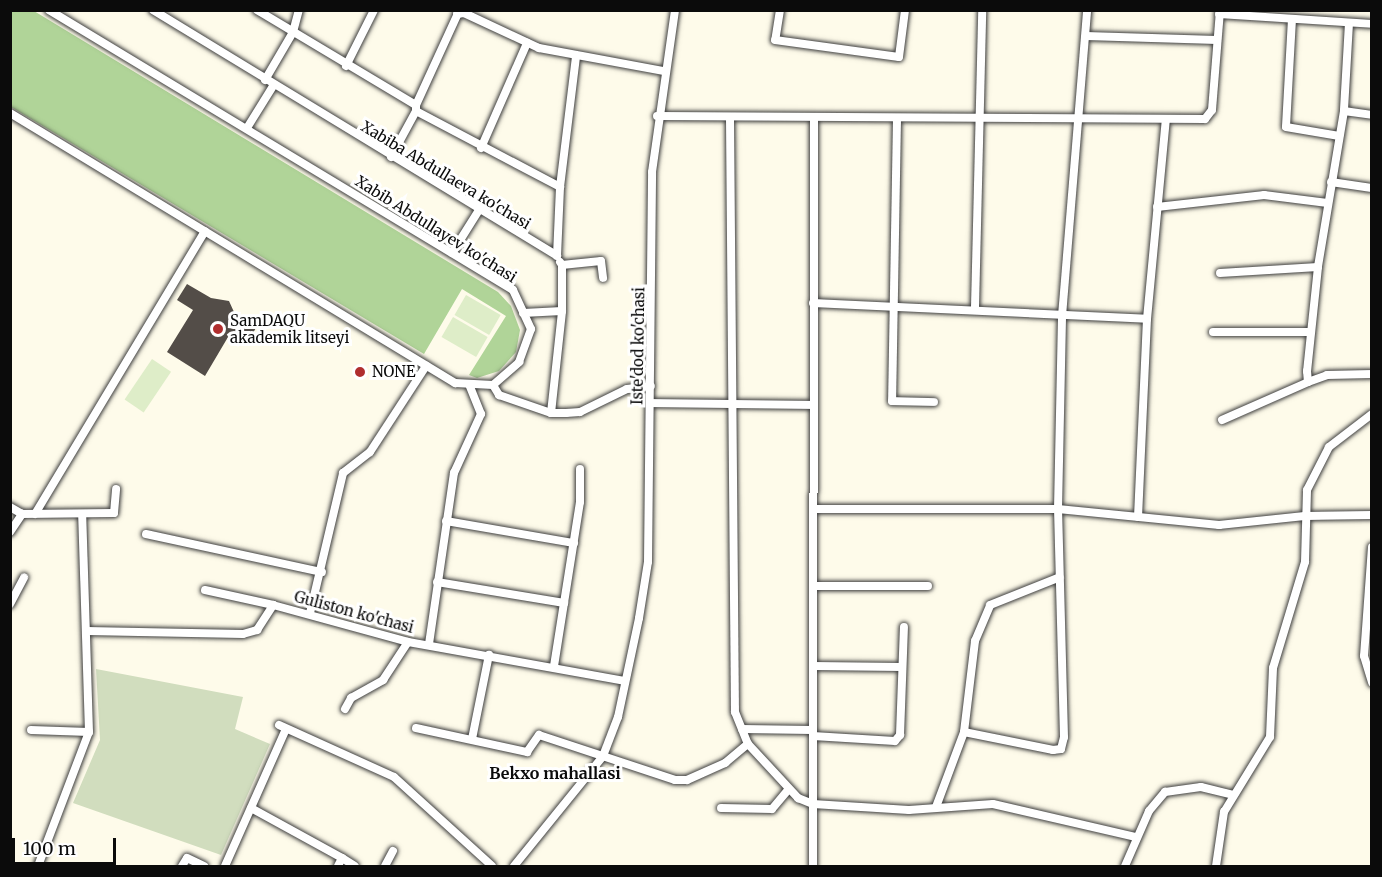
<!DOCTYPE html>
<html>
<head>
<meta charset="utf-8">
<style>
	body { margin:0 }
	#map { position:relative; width:1382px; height:877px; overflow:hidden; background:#fefbea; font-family:Merriweather,serif }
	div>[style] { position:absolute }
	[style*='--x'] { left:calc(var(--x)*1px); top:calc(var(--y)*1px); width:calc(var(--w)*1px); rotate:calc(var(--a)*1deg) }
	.forest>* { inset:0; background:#b0d498 }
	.cemetery>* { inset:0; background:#d1ddbe }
	.pitch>* { inset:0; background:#deedc8; transform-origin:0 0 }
	.building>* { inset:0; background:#534d48 }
	.roads { filter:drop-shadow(0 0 2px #3e3e3e) drop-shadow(0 0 2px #3e3e3e) }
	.minor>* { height:8px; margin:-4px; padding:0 4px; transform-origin:4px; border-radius:4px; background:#fff }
	.dots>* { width:16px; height:16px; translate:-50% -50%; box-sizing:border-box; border:3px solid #fff; border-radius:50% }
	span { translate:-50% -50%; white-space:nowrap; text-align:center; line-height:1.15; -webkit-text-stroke:6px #fff; paint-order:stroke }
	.street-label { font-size:15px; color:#0b0b0b }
	.poi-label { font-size:15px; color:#0b0b0b }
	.left { translate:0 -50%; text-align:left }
	.neighbourhood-label { font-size:16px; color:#0b0b0b; font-weight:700 }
	.frame { position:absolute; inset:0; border:12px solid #0b0b0b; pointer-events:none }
	.scale { position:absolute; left:12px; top:838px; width:104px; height:27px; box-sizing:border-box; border:3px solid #0b0b0b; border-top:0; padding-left:8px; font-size:18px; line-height:21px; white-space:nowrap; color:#0b0b0b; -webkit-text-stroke:4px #fff; paint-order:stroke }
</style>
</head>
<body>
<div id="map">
	<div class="forest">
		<div style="clip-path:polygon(11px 10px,34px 11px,498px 292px,511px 306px,520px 330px,516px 352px,499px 371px,477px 378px,469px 375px,506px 316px,462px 289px,424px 354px,11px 107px)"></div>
	</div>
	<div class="cemetery">
		<div style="clip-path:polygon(96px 669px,243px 697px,235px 729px,270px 744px,221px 855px,73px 803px,100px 740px)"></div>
	</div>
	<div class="pitch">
		<div style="left:466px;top:295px;width:40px;height:23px;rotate:30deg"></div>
		<div style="left:453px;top:317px;width:40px;height:23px;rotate:30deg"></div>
		<div style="left:152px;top:359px;width:23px;height:49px;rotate:34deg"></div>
	</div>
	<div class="building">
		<div style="clip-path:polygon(187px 284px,211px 298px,229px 301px,234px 312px,257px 326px,248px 342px,231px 332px,205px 376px,167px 352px,193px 310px,177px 300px)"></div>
	</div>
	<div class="roads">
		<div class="minor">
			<div style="--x:153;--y:10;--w:473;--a:31.3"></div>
			<div style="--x:557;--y:256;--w:69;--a:-87.5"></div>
			<div style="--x:560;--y:187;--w:131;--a:-83"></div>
			<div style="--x:257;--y:10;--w:185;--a:30.9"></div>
			<div style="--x:416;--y:105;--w:6;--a:90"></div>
			<div style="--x:416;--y:111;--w:163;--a:27.8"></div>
			<div style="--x:780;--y:10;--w:30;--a:99"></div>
			<div style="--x:775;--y:40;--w:125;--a:7.8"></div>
			<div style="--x:899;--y:57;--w:47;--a:-82.7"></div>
			<div style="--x:457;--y:14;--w:7;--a:-8"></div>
			<div style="--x:464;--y:13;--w:83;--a:25"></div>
			<div style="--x:539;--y:48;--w:126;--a:10.5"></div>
			<div style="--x:1219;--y:14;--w:153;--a:3.7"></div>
			<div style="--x:1292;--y:19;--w:108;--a:93.2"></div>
			<div style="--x:1286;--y:127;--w:54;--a:9.6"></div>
			<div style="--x:1349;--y:23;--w:88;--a:93.3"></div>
			<div style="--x:1344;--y:111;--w:158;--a:99.5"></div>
			<div style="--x:1318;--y:267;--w:105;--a:96"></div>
			<div style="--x:1307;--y:371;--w:11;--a:85"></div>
			<div style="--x:1308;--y:382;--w:20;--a:-20"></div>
			<div style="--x:1327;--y:375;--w:45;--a:-1.3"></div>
			<div style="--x:1086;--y:36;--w:131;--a:1.7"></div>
			<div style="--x:346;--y:66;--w:63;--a:-63.4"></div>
			<div style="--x:265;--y:80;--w:56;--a:-59.7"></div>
			<div style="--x:293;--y:32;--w:23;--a:-75"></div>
			<div style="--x:416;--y:105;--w:103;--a:-65.4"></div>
			<div style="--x:1344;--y:111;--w:28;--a:8"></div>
			<div style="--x:10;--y:113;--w:521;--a:31.25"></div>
			<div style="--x:455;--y:383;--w:38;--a:3"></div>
			<div style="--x:493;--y:385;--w:35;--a:-41"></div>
			<div style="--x:519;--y:362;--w:35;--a:-70"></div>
			<div style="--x:531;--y:329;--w:43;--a:-114.8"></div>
			<div style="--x:513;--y:290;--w:542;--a:-148.89"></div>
			<div style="--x:657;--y:116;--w:548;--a:0.31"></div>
			<div style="--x:1205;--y:119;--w:11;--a:-52"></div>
			<div style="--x:1212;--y:110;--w:100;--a:-85.4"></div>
			<div style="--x:730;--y:119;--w:593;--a:89.52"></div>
			<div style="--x:735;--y:712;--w:35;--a:68"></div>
			<div style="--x:748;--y:744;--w:74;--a:47.2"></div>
			<div style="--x:798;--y:798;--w:16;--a:22"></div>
			<div style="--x:813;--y:804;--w:96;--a:3.6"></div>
			<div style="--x:909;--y:810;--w:84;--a:-4.1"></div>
			<div style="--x:993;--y:804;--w:147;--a:13"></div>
			<div style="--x:897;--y:119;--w:282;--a:91"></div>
			<div style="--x:892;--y:401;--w:42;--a:1.4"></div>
			<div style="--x:247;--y:128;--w:49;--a:-58.2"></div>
			<div style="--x:481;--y:148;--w:115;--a:-66.3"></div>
			<div style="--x:391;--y:157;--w:52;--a:-61.5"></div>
			<div style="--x:1331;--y:182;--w:41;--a:8.3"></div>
			<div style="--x:1157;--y:207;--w:108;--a:-6.4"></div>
			<div style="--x:1264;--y:195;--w:64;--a:7.2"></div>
			<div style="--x:452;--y:253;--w:51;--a:-57.9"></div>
			<div style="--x:560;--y:262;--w:4;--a:56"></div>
			<div style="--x:562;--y:265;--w:39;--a:-6"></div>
			<div style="--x:601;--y:261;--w:17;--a:83"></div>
			<div style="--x:1220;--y:273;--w:98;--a:-3.5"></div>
			<div style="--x:813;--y:303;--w:334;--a:2.7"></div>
			<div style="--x:975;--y:307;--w:297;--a:-88.6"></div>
			<div style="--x:523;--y:313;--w:39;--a:-3"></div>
			<div style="--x:562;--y:311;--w:46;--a:-90"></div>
			<div style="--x:1213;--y:332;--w:97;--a:0"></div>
			<div style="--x:493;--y:385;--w:12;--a:59"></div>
			<div style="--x:499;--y:395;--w:55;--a:19.1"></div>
			<div style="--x:551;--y:413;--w:15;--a:0"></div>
			<div style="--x:566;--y:413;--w:14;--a:-4"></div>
			<div style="--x:580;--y:412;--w:52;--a:-26.1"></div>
			<div style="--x:627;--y:389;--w:24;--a:-7"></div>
			<div style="--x:650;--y:403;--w:163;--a:0.7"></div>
			<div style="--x:551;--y:413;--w:103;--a:-83.8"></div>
			<div style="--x:1222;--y:420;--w:94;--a:-23.8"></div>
			<div style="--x:10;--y:507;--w:14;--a:30"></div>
			<div style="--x:22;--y:514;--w:92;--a:-0.6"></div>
			<div style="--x:114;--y:513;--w:24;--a:-85"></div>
			<div style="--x:813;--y:509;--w:245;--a:0"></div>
			<div style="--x:1058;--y:509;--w:162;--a:5.7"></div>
			<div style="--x:1219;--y:525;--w:86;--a:-6"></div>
			<div style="--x:1305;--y:516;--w:67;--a:-0.9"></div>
			<div style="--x:35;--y:514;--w:330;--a:-59"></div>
			<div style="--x:1138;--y:517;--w:198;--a:-87.4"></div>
			<div style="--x:1147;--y:319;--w:201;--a:-84.6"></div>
			<div style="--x:446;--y:521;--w:130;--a:9.8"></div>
			<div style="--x:10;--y:532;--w:22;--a:-56"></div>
			<div style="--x:146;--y:534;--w:180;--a:12.2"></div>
			<div style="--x:1372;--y:547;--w:109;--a:94.2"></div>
			<div style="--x:1364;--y:656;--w:28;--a:73"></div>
			<div style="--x:437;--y:582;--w:129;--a:9.4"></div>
			<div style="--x:814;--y:586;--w:114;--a:0"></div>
			<div style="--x:205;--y:590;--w:70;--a:12.4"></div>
			<div style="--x:10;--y:604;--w:30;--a:-62"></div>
			<div style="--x:310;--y:613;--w:144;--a:-76.7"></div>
			<div style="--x:343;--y:473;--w:34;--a:-38"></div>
			<div style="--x:370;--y:452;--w:103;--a:-56.9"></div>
			<div style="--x:87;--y:631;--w:156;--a:1.1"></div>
			<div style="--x:243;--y:634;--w:15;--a:-16"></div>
			<div style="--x:257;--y:630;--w:30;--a:-57"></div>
			<div style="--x:273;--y:605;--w:140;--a:15.3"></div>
			<div style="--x:408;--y:642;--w:220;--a:10.2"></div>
			<div style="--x:429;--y:644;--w:173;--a:-81.7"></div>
			<div style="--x:454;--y:473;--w:65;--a:-65.4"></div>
			<div style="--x:481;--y:414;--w:32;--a:-112"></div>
			<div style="--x:554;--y:666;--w:166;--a:-81"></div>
			<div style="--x:580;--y:502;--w:33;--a:-90"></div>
			<div style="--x:813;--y:666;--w:89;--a:0.6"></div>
			<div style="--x:345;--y:709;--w:13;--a:-61"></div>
			<div style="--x:351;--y:698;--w:37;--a:-29"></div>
			<div style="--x:383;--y:680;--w:45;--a:-56.7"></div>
			<div style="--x:279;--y:725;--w:126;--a:24.3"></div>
			<div style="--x:394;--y:777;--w:132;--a:42.2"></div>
			<div style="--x:416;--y:728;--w:114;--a:12.2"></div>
			<div style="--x:527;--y:752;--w:21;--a:-55"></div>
			<div style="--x:539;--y:735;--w:143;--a:18.3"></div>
			<div style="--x:675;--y:780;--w:12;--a:0"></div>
			<div style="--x:687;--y:780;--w:42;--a:-24.1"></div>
			<div style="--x:725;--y:763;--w:30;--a:-40"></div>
			<div style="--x:742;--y:729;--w:70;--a:0.8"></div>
			<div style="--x:31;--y:730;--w:58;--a:2"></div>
			<div style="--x:964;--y:732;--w:91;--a:11.4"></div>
			<div style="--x:1053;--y:750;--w:8;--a:-7"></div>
			<div style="--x:1061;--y:749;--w:12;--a:-76"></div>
			<div style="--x:1064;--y:737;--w:228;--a:-91.5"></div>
			<div style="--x:1058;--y:509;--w:193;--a:-88.8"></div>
			<div style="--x:1062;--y:316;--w:307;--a:-85.3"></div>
			<div style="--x:813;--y:736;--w:82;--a:3.5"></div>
			<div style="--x:895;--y:741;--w:8;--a:-50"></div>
			<div style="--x:900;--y:735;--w:108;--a:-87.9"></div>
			<div style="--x:472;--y:739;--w:86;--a:-78.6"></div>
			<div style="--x:936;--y:807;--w:80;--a:-69.5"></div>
			<div style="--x:964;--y:732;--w:92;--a:-83.1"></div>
			<div style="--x:975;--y:641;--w:39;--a:-67"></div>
			<div style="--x:990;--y:605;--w:75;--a:-21.8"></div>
			<div style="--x:251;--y:808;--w:104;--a:28.8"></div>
			<div style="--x:342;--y:858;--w:9;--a:117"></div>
			<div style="--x:721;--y:808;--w:51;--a:1.1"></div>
			<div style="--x:772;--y:809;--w:26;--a:-50"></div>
			<div style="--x:342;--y:858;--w:15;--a:32"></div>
			<div style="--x:38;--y:866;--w:143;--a:-69.2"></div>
			<div style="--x:89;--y:732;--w:218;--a:-91.8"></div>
			<div style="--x:182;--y:866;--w:9;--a:-58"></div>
			<div style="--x:187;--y:858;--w:19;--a:25"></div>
			<div style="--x:225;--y:866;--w:150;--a:-66"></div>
			<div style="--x:385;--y:866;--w:17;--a:-62"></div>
			<div style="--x:514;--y:866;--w:141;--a:-51"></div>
			<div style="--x:603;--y:756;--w:42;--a:-69"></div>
			<div style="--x:618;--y:717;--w:101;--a:-78"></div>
			<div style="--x:639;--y:618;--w:57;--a:-80.9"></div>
			<div style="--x:648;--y:562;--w:390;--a:-89.4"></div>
			<div style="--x:652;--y:172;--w:164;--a:-81.9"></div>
			<div style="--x:813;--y:866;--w:747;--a:-89.92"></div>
			<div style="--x:1125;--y:866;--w:60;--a:-66.4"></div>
			<div style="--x:1149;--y:811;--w:25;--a:-50"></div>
			<div style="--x:1165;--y:792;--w:36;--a:-8"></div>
			<div style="--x:1201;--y:787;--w:32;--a:14"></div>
			<div style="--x:1216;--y:866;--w:55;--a:-81.6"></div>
			<div style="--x:1224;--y:812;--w:88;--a:-58.5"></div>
			<div style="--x:1270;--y:737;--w:69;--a:-87.5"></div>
			<div style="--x:1273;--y:668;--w:111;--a:-73.2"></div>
			<div style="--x:1305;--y:562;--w:72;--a:-88.4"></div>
			<div style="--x:1307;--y:490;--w:48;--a:-62.9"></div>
			<div style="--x:1329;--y:447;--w:54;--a:-37.5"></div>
		</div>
	</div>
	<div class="dots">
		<div style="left:218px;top:329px;background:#b02e2e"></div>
		<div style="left:360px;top:372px;background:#b02e2e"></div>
	</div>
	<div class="street-label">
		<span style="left:446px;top:175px;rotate:31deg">Xabiba Abdullaeva ko'chasi</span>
		<span style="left:436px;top:229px;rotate:32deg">Xabib Abdullayev ko'chasi</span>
		<span style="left:638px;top:346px;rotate:-89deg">Iste'dod ko'chasi</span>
		<span style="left:354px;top:612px;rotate:15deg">Guliston ko'chasi</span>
	</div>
	<div class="poi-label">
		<span class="left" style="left:230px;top:329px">SamDAQU<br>akademik litseyi</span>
		<span class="left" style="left:372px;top:372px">NONE</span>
	</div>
	<div class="neighbourhood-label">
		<span style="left:555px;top:773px">Bekxo mahallasi</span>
	</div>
	<div class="frame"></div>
	<div class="scale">100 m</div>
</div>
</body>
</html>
